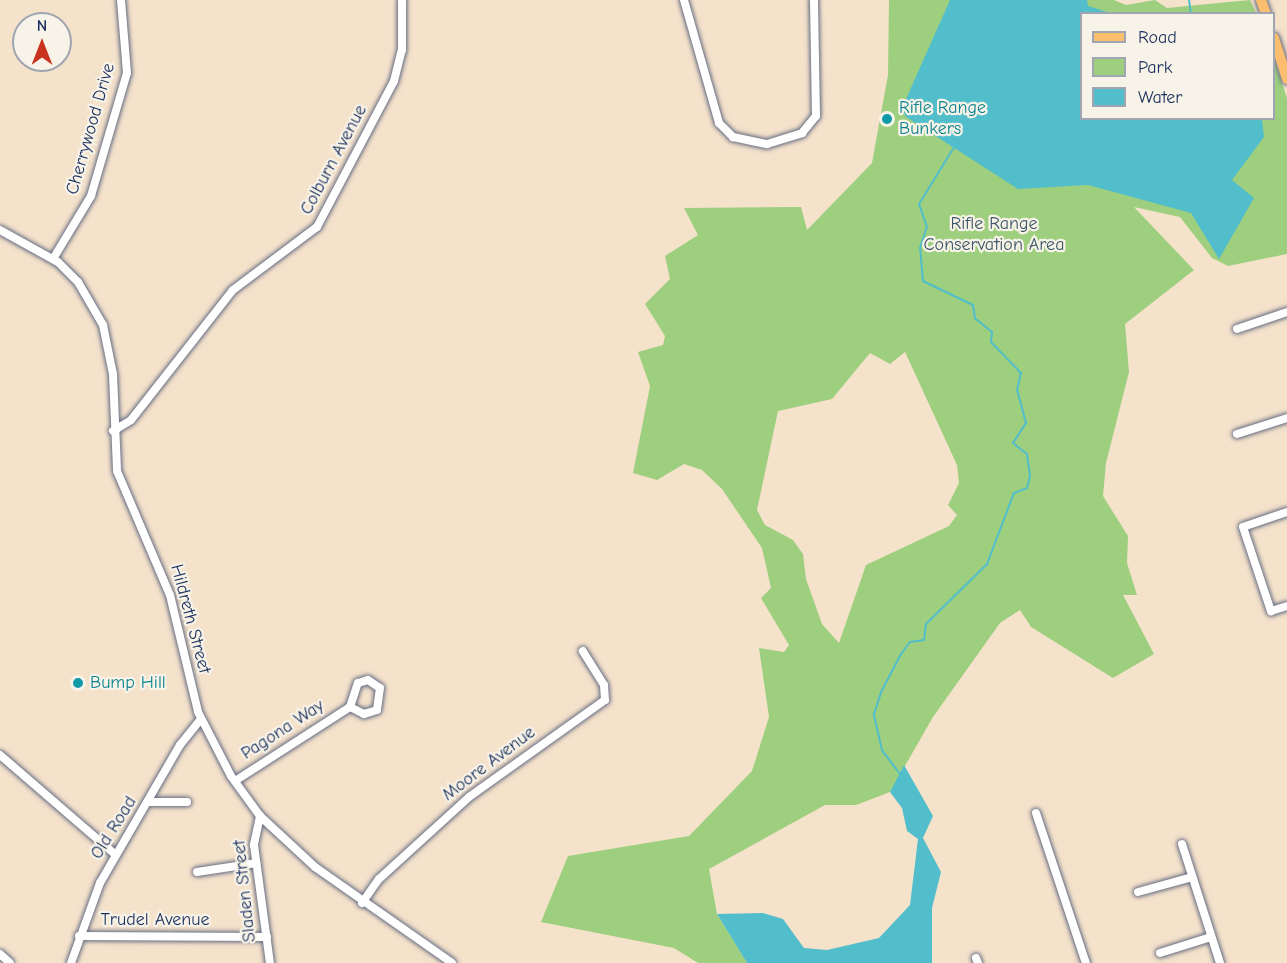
<!DOCTYPE html>
<html>
<head>
<meta charset="utf-8">
<style>
	body { margin:0 }
	#map { position:relative; width:1287px; height:963px; overflow:hidden; background:#f5e2cb; font-family:"Comic Neue",sans-serif }
	div>[style] { position:absolute }
	[style*='--x'] { left:calc(var(--x)*1px); top:calc(var(--y)*1px); width:calc(var(--w)*1px); rotate:calc(var(--a)*1deg) }
	.green>* { inset:0; background:#9ecf7f }
	.water>* { inset:0; background:#52becb }
	.stream>* { height:2px; margin:-1px; padding:0 1px; transform-origin:1px; border-radius:1px; background:#52becb }
	.roads { filter:drop-shadow(0 0 2px #676e84) drop-shadow(0 0 2px #676e84) }
	.minor>* { height:8px; margin:-4px; padding:0 4px; transform-origin:4px; border-radius:4px; background:#fff }
	.major>* { height:10px; margin:-5px; padding:0 5px; transform-origin:5px; border-radius:5px; background:#fbbd6e }
	.dots>* { width:16px; height:16px; translate:-50% -50%; box-sizing:border-box; border:3px solid #f7f3e8; border-radius:50% }
	span { translate:-50% -50%; white-space:nowrap; text-align:center; line-height:1.15; -webkit-text-stroke:4.5px #f7f3e8; paint-order:stroke }
	.culture-label { font-size:18px; color:#0d838f }
	.left { translate:0 -50%; text-align:left }
	.street-label { font-size:18px; color:#1b2f5e }
	.park-label { font-size:18px; color:#3c5766 }
	.legend { position:absolute; left:1080px; top:12px; width:195px; height:108px; box-sizing:border-box; background:#f7f3e8; border:2px solid #9fa5b1; margin:0; padding:8px 10px; list-style:none; font-size:18px; color:#1b2f5e }
	.legend li { display:flex; align-items:center; gap:12px; height:30px }
	.legend b { width:30px; border:2px solid #9fa5b1 }
	.north { position:absolute; left:12px; top:12px; width:60px; height:60px; box-sizing:border-box; background:#f7f3e8; border:2px solid #9fa5b1; border-radius:50%; rotate:0deg; font-size:16px; font-weight:700; line-height:24px; text-align:center; color:#1b2f5e }
	.north::after { content:''; display:block; margin:auto; width:21px; height:27px; background:#c8321e; clip-path:polygon(50% 0,100% 100%,50% 72%,0 100%) }
</style>
</head>
<body>
<div id="map">
	<div class="green">
		<div style="clip-path:polygon(evenodd,889px 0,1114px 0,1126px 5px,1155px 0,1167px 8px,1250px 0,1256px 13px,1082px 14px,1082px 118px,1274px 118px,1274px 59px,1287px 98px,1287px 254px,1228px 266px,1212px 258px,1180px 217px,1134px 207px,1194px 270px,1125px 324px,1129px 372px,1106px 463px,1103px 496px,1128px 536px,1127px 563px,1137px 595px,1123px 595px,1154px 654px,1113px 678px,1031px 627px,1020px 610px,1000px 623px,933px 717px,890px 792px,856px 805px,825px 805px,709px 869px,717px 914px,747px 963px,698px 963px,674px 948px,541px 922px,568px 856px,689px 836px,752px 771px,769px 717px,759px 648px,784px 652px,789px 645px,761px 598px,771px 588px,762px 548px,722px 489px,702px 470px,684px 464px,657px 480px,633px 473px,650px 386px,638px 352px,663px 345px,665px 336px,645px 304px,670px 279px,665px 256px,698px 235px,684px 208px,801px 207px,807px 230px,872px 163px,888px 75px,889px 0,905px 352px,957px 465px,959px 483px,948px 505px,957px 515px,949px 526px,866px 565px,839px 643px,822px 624px,806px 579px,803px 554px,793px 540px,765px 525px,757px 510px,778px 411px,832px 399px,870px 353px,890px 364px,905px 352px)"></div>
	</div>
	<div class="water">
		<div style="clip-path:polygon(950px 0,1087px 0,1088px 6px,1110px 13px,1082px 14px,1082px 118px,1262px 119px,1264px 137px,1232px 180px,1254px 198px,1219px 259px,1191px 213px,1088px 185px,1018px 189px,906px 117px,902px 108px)"></div>
		<div style="clip-path:polygon(904px 765px,933px 816px,923px 838px,941px 872px,932px 908px,932px 963px,747px 963px,717px 914px,763px 913px,783px 919px,804px 948px,827px 950px,879px 938px,910px 905px,918px 839px,907px 831px,902px 808px,890px 792px)"></div>
	</div>
	<div class="stream">
		<div style="--x:1189;--y:0;--w:14;--a:82"></div>
		<div style="--x:900;--y:774;--w:30;--a:-127"></div>
		<div style="--x:882;--y:750;--w:37;--a:-103"></div>
		<div style="--x:874;--y:714;--w:23;--a:-72"></div>
		<div style="--x:881;--y:692;--w:43;--a:-62.2"></div>
		<div style="--x:901;--y:654;--w:15;--a:-53"></div>
		<div style="--x:910;--y:642;--w:14;--a:-8"></div>
		<div style="--x:924;--y:640;--w:16;--a:-83"></div>
		<div style="--x:926;--y:624;--w:86;--a:-44.5"></div>
		<div style="--x:987;--y:564;--w:76;--a:-69.2"></div>
		<div style="--x:1014;--y:493;--w:14;--a:-21"></div>
		<div style="--x:1027;--y:488;--w:12;--a:-76"></div>
		<div style="--x:1030;--y:476;--w:22;--a:-98"></div>
		<div style="--x:1027;--y:454;--w:18;--a:-142"></div>
		<div style="--x:1013;--y:443;--w:24;--a:-57"></div>
		<div style="--x:1026;--y:423;--w:34;--a:-105"></div>
		<div style="--x:1017;--y:390;--w:17;--a:-77"></div>
		<div style="--x:1021;--y:373;--w:43;--a:-134.1"></div>
		<div style="--x:991;--y:342;--w:10;--a:-84"></div>
		<div style="--x:992;--y:332;--w:22;--a:-141"></div>
		<div style="--x:975;--y:318;--w:13;--a:-99"></div>
		<div style="--x:973;--y:305;--w:55;--a:-154.4"></div>
		<div style="--x:923;--y:281;--w:33;--a:-95"></div>
		<div style="--x:920;--y:248;--w:22;--a:-72"></div>
		<div style="--x:927;--y:227;--w:24;--a:-109"></div>
		<div style="--x:919;--y:204;--w:67;--a:-58.4"></div>
	</div>
	<div class="roads">
		<div class="minor">
			<div style="--x:684;--y:0;--w:128;--a:74.1"></div>
			<div style="--x:719;--y:123;--w:20;--a:45"></div>
			<div style="--x:733;--y:137;--w:35;--a:12"></div>
			<div style="--x:767;--y:144;--w:37;--a:-17"></div>
			<div style="--x:802;--y:133;--w:22;--a:-51"></div>
			<div style="--x:816;--y:116;--w:116;--a:-91"></div>
			<div style="--x:0;--y:230;--w:66;--a:28.9"></div>
			<div style="--x:58;--y:262;--w:28;--a:45"></div>
			<div style="--x:78;--y:282;--w:50;--a:59.8"></div>
			<div style="--x:103;--y:325;--w:50;--a:78.5"></div>
			<div style="--x:113;--y:374;--w:97;--a:87.6"></div>
			<div style="--x:117;--y:471;--w:135;--a:66.9"></div>
			<div style="--x:170;--y:595;--w:120;--a:76.5"></div>
			<div style="--x:198;--y:712;--w:72;--a:62.7"></div>
			<div style="--x:231;--y:776;--w:49;--a:54.1"></div>
			<div style="--x:260;--y:816;--w:75;--a:42.8"></div>
			<div style="--x:315;--y:867;--w:167;--a:35"></div>
			<div style="--x:53;--y:259;--w:74;--a:-58.9"></div>
			<div style="--x:91;--y:196;--w:128;--a:-73.7"></div>
			<div style="--x:127;--y:73;--w:73;--a:-94.7"></div>
			<div style="--x:1237;--y:329;--w:53;--a:-18.8"></div>
			<div style="--x:113;--y:431;--w:21;--a:-31"></div>
			<div style="--x:131;--y:420;--w:165;--a:-51.9"></div>
			<div style="--x:233;--y:290;--w:105;--a:-36.9"></div>
			<div style="--x:317;--y:227;--w:165;--a:-62.2"></div>
			<div style="--x:394;--y:81;--w:32;--a:-76"></div>
			<div style="--x:402;--y:50;--w:50;--a:-90"></div>
			<div style="--x:1237;--y:434;--w:52;--a:-17.7"></div>
			<div style="--x:1287;--y:512;--w:46;--a:161.2"></div>
			<div style="--x:1243;--y:527;--w:89;--a:71.6"></div>
			<div style="--x:1271;--y:611;--w:17;--a:-17"></div>
			<div style="--x:0;--y:755;--w:153;--a:40.8"></div>
			<div style="--x:235;--y:781;--w:137;--a:-32.8"></div>
			<div style="--x:350;--y:707;--w:25;--a:-72"></div>
			<div style="--x:358;--y:683;--w:10;--a:-17"></div>
			<div style="--x:368;--y:680;--w:14;--a:34"></div>
			<div style="--x:380;--y:688;--w:22;--a:98"></div>
			<div style="--x:377;--y:710;--w:14;--a:163"></div>
			<div style="--x:364;--y:714;--w:16;--a:-153"></div>
			<div style="--x:150;--y:802;--w:37;--a:0"></div>
			<div style="--x:1036;--y:813;--w:158;--a:71.6"></div>
			<div style="--x:260;--y:816;--w:30;--a:102"></div>
			<div style="--x:254;--y:845;--w:119;--a:82.3"></div>
			<div style="--x:1182;--y:844;--w:125;--a:72.3"></div>
			<div style="--x:197;--y:872;--w:60;--a:-8.7"></div>
			<div style="--x:1138;--y:892;--w:56;--a:-15.5"></div>
			<div style="--x:362;--y:903;--w:29;--a:-55"></div>
			<div style="--x:379;--y:879;--w:122;--a:-42.3"></div>
			<div style="--x:469;--y:797;--w:167;--a:-35.5"></div>
			<div style="--x:605;--y:700;--w:15;--a:-94"></div>
			<div style="--x:604;--y:685;--w:40;--a:-122"></div>
			<div style="--x:79;--y:936;--w:188;--a:0.3"></div>
			<div style="--x:1160;--y:953;--w:53;--a:-17.4"></div>
			<div style="--x:0;--y:954;--w:13;--a:42"></div>
			<div style="--x:976;--y:958;--w:5;--a:68"></div>
			<div style="--x:71;--y:963;--w:85;--a:-70.1"></div>
			<div style="--x:100;--y:883;--w:160;--a:-59.9"></div>
			<div style="--x:180;--y:745;--w:33;--a:-51"></div>
		</div>
		<div class="major">
			<div style="--x:1261;--y:0;--w:15;--a:70"></div>
			<div style="--x:1274;--y:38;--w:43;--a:72.4"></div>
		</div>
	</div>
	<div class="dots">
		<div style="left:887px;top:119px;background:#0f9aa8"></div>
		<div style="left:78px;top:683px;background:#0f9aa8"></div>
	</div>
	<div class="culture-label">
		<span class="left" style="left:899px;top:119px">Rifle Range<br>Bunkers</span>
		<span class="left" style="left:90px;top:683px">Bump Hill</span>
	</div>
	<div class="street-label">
		<span style="left:91px;top:129px;rotate:-74deg">Cherrywood Drive</span>
		<span style="left:334px;top:160px;rotate:-62deg">Colburn Avenue</span>
		<span style="left:190px;top:619px;rotate:75deg">Hildreth Street</span>
		<span style="left:283px;top:730px;rotate:-33deg">Pagona Way</span>
		<span style="left:489px;top:764px;rotate:-37deg">Moore Avenue</span>
		<span style="left:114px;top:828px;rotate:-58deg">Old Road</span>
		<span style="left:245px;top:891px;rotate:-96deg">Sladen Street</span>
		<span style="left:155px;top:920px">Trudel Avenue</span>
	</div>
	<div class="park-label">
		<span style="left:994px;top:235px">Rifle Range<br>Conservation Area</span>
	</div>
	<ul class="legend">
	<li><b style="height:8px;background:#fbbd6e"></b>Road</li>
	<li><b style="height:16px;background:#9ecf7f"></b>Park</li>
	<li><b style="height:16px;background:#52becb"></b>Water</li>
	</ul>
	<div class="north">N</div>
</div>
</body>
</html>
